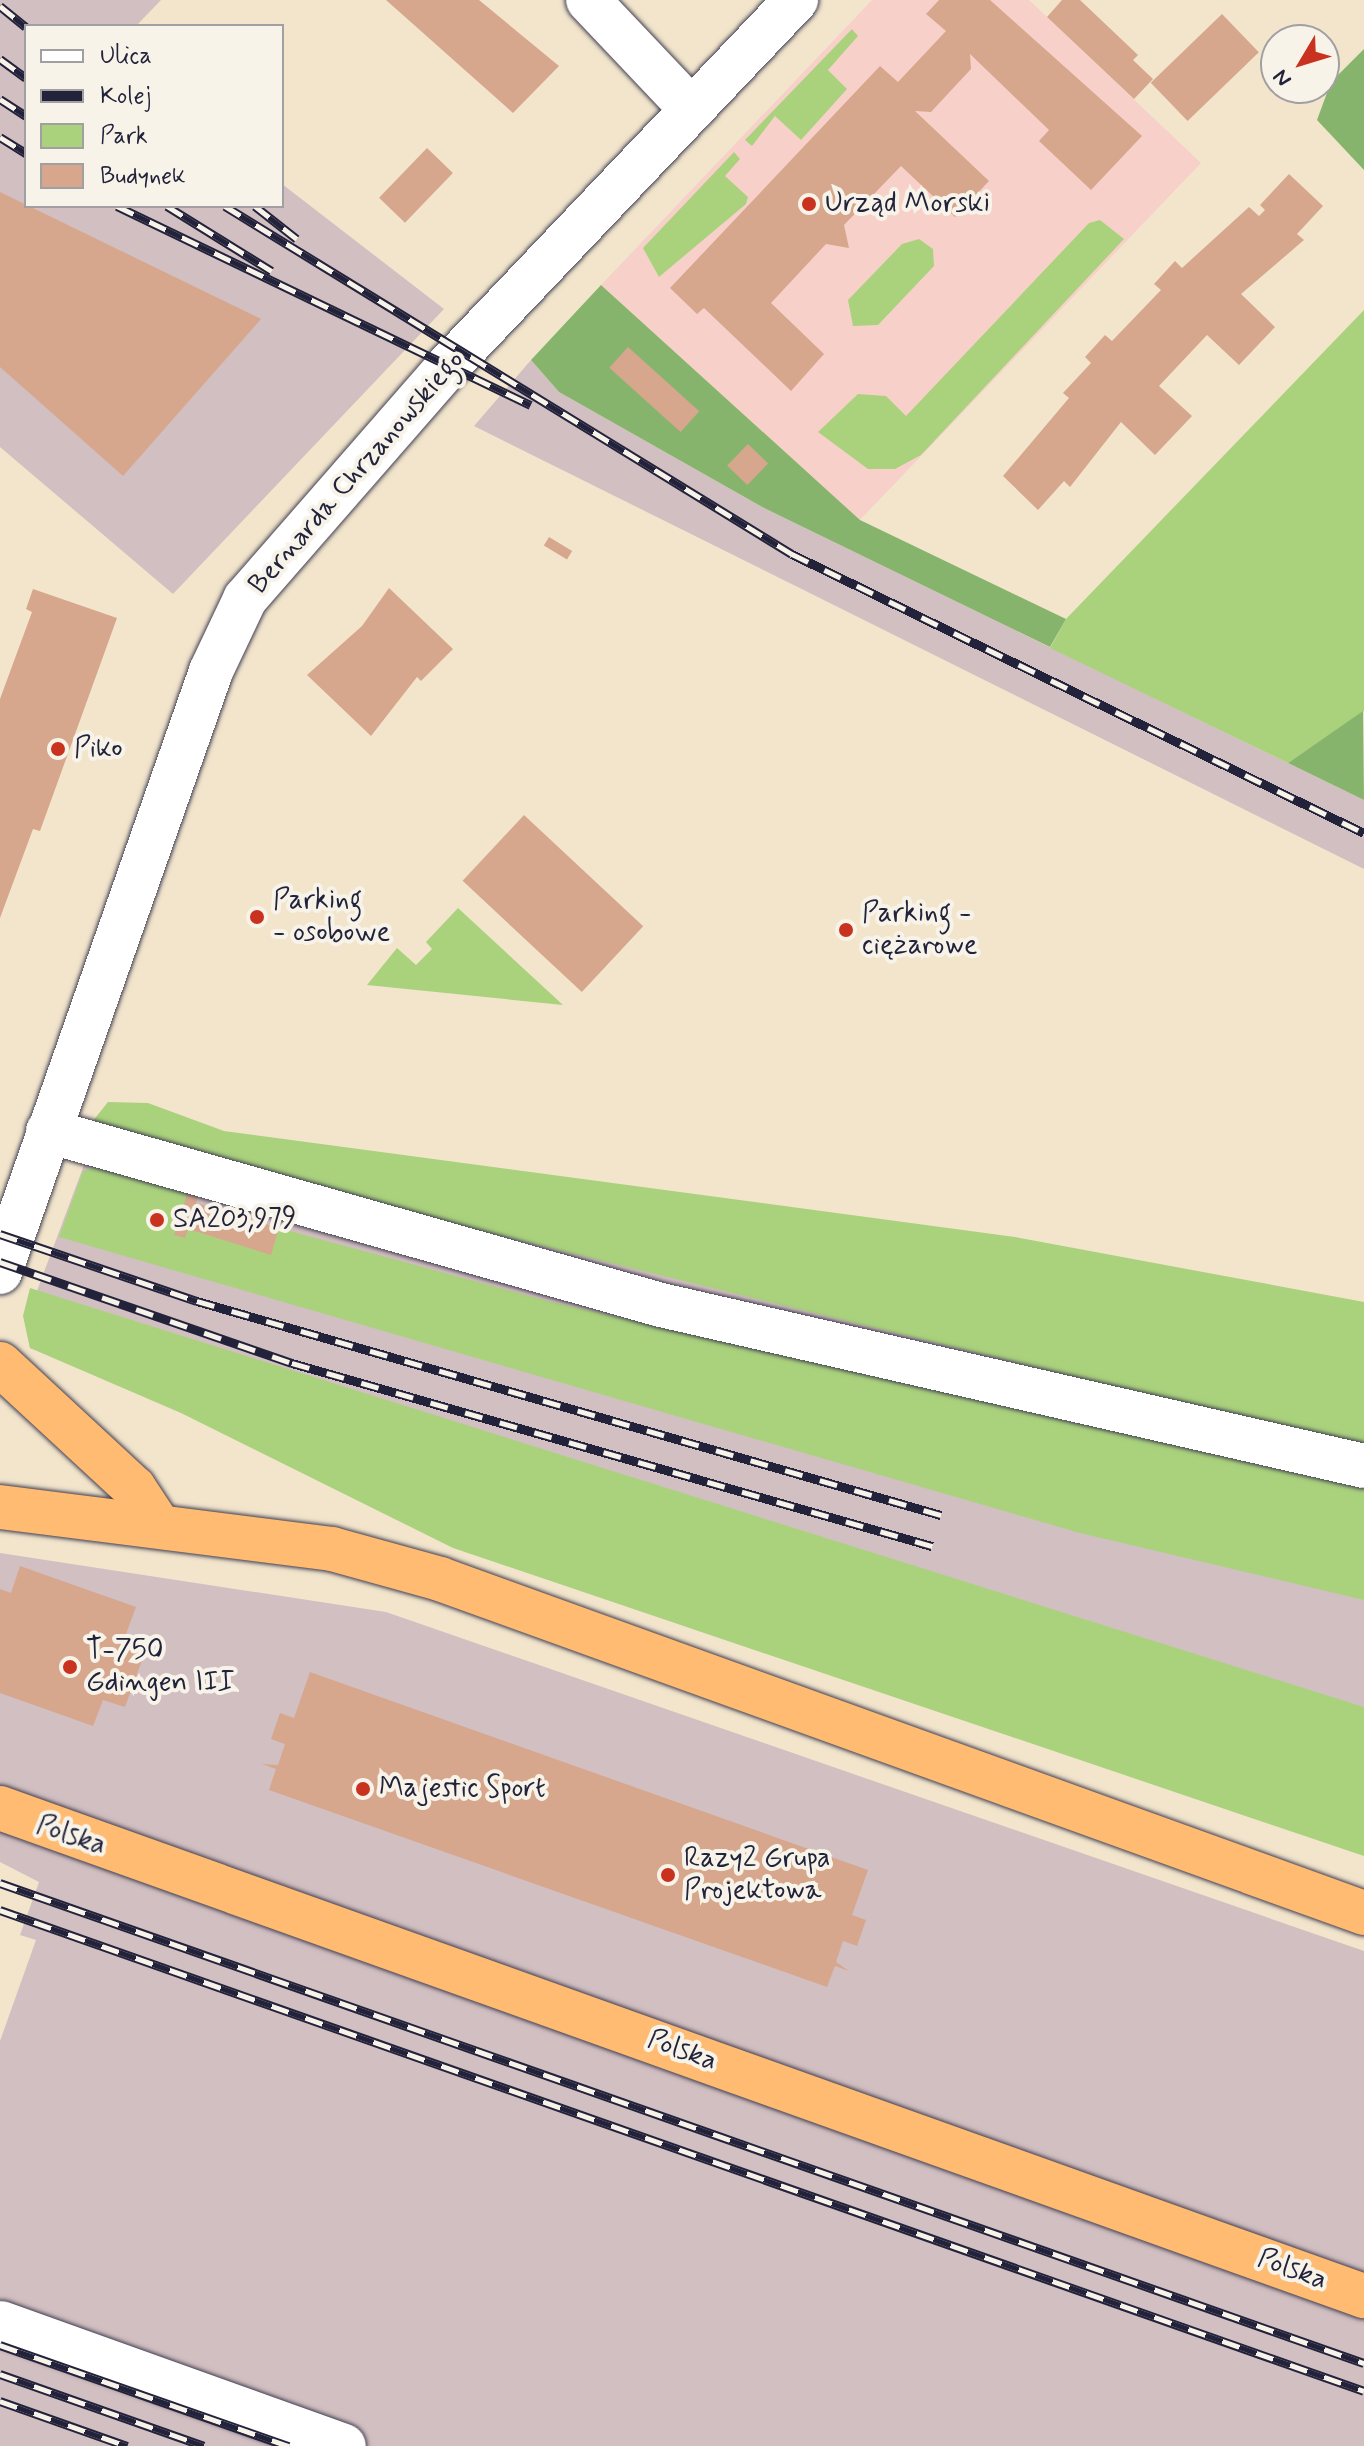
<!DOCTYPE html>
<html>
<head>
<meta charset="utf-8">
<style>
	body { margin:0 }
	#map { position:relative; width:1364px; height:2446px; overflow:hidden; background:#f2e5cc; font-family:Mynerve,sans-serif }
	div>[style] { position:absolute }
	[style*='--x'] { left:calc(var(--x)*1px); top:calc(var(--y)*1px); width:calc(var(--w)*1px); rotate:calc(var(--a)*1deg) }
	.built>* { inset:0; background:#f7d1c9 }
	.industrial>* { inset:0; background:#d2bfc1 }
	.green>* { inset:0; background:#aad27d }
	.forest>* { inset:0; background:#87b46c }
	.building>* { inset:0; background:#d6a78d; transform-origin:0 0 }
	.roads { filter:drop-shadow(0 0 2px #413f51) drop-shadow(0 0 2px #413f51) }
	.minor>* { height:44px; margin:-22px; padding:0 22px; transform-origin:22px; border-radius:22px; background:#fff }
	.highway>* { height:44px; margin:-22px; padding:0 22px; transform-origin:22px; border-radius:22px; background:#ffbb71 }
	.rail>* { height:9px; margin-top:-4.5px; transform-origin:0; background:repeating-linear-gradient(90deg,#f7f3e8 0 18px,#22223b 0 36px); box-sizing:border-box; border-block:2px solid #22223b }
	.dots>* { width:22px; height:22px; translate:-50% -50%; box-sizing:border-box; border:4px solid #f7f3e8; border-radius:50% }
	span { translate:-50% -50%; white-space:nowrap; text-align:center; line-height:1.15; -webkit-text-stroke:8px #f7f3e8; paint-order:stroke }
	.poi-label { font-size:28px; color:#22223b }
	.left { translate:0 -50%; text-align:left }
	.street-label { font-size:28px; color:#22223b }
	.legend { position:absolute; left:24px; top:24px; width:260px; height:184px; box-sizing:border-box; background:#f7f3e8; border:2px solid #a29fa3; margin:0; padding:10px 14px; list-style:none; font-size:24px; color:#22223b }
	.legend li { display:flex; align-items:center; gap:16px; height:40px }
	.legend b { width:40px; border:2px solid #a29fa3 }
	.north { position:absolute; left:1260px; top:24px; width:80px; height:80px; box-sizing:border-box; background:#f7f3e8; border:2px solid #a29fa3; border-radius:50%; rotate:232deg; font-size:22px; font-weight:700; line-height:32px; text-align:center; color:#22223b }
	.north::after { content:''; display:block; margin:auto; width:28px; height:36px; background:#c8321e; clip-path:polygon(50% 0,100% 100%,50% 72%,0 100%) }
</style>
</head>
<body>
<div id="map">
	<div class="built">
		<div style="clip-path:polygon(872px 0,1029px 0,1201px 163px,860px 520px,601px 285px)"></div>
	</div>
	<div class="industrial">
		<div style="clip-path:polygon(0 0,161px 0,136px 26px,26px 26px,26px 206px,282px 206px,282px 184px,444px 309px,173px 594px,0 447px)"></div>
		<div style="clip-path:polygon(531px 360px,559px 392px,764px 508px,1364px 800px,1364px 869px,474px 426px)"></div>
		<div style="clip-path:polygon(103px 1114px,1364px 1322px,1364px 1855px,30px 1348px,25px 1323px)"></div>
		<div style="clip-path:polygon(0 1553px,386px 1612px,1364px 1951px,1364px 2446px,0 2446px,0 2041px,36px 1940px,20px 1935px,39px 1882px,0 1862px)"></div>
	</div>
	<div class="green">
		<div style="clip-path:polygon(852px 29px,858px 36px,828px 70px,847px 89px,801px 140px,775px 116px,752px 146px,745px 140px)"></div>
		<div style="clip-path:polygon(734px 152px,740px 159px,725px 176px,748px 197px,746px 204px,659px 277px,643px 248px)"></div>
		<div style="clip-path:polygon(1100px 220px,1124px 239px,921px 455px,895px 469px,868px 469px,818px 432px,858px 394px,886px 396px,906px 416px,1089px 223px)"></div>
		<div style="clip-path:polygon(919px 239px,933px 249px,934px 266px,878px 325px,853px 326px,848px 300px,902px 244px)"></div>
		<div style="clip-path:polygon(1364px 310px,1364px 711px,1288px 763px,1050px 648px,1066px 619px)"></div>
		<div style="clip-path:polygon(458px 908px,563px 1005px,367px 985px,397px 948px,416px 965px,432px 949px,426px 942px)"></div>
		<div style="clip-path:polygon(108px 1102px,148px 1103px,224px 1131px,1015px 1237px,1364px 1302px,1364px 1448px,232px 1170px,92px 1122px)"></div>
		<div style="clip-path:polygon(98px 1166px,188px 1191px,188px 1229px,270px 1254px,279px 1228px,548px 1301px,1364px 1489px,1364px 1600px,1080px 1533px,59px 1237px,83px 1171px)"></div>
		<div style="clip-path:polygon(30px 1288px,1364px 1707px,1364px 1856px,453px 1548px,181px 1413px,30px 1348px,23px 1316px)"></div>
	</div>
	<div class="forest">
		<div style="clip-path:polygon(1364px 49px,1364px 170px,1317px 120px,1331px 82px)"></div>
		<div style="clip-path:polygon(601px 285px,860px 520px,1066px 619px,1050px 647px,764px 508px,559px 392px,531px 360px)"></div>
		<div style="clip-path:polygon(1363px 711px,1364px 800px,1288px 763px)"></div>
	</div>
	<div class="building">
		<div style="clip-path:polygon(386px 0,479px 0,559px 66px,513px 113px)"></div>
		<div style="clip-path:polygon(939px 0,990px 0,1142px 136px,1091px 190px,1039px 141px,1049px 130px,970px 54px,971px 69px,931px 112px,915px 111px,989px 181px,955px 217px,901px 166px,844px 225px,849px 248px,826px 244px,771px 303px,824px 354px,791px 391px,704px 308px,697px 314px,670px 288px,880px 66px,898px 82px,946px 31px,926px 14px)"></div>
		<div style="clip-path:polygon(1062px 0,1080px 0,1138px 55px,1133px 60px,1153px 79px,1134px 99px,1047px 17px)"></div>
		<div style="left:1222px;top:14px;width:53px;height:99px;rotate:46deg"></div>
		<div style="left:427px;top:148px;width:36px;height:69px;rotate:44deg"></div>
		<div style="clip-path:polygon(1289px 174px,1323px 206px,1297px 234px,1304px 240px,1241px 294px,1275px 327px,1239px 365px,1207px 335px,1159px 386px,1192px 416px,1155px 455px,1121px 422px,1070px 487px,1064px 481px,1038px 510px,1003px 476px,1069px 398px,1063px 393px,1091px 363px,1085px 357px,1105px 335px,1112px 341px,1161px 290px,1154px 284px,1175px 261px,1182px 268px,1249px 207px,1259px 216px,1265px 210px,1260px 205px)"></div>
		<div style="clip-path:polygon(0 192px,261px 319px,123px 476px,0 367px)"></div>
		<div style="left:628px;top:347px;width:96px;height:28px;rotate:42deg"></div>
		<div style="left:748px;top:444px;width:28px;height:30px;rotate:44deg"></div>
		<div style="left:549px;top:537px;width:27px;height:10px;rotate:31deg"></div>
		<div style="clip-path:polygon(389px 588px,453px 649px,421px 681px,417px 677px,371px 736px,307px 675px,362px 626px)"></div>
		<div style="clip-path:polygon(33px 589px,117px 618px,40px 831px,33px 829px,0 918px,0 699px,32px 612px,26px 609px)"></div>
		<div style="left:524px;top:815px;width:163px;height:90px;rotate:43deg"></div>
		<div style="clip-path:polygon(188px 1191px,199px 1194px,196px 1203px,279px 1228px,271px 1255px,188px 1229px,185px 1238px,174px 1235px)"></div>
		<div style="left:151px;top:1214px;width:15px;height:9px;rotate:16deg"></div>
		<div style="clip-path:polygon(20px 1566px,136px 1607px,126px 1634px,149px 1641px,125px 1707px,103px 1700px,93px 1726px,0 1693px,0 1589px,11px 1593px)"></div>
		<div style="clip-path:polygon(310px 1672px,868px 1870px,852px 1915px,866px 1920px,857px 1946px,843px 1941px,836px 1962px,849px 1971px,835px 1966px,827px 1987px,269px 1790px,276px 1769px,262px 1764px,278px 1765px,285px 1744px,271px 1739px,280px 1713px,294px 1718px)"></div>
	</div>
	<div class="roads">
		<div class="minor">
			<div style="--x:588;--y:0;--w:151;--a:46.6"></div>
			<div style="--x:48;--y:1131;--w:637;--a:15.85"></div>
			<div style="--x:661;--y:1305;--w:721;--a:12.9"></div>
			<div style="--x:0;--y:1272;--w:637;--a:-70.65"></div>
			<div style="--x:211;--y:671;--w:80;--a:-64.7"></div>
			<div style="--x:245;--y:599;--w:310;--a:-48.9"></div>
			<div style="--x:449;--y:365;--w:504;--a:-46.45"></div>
			<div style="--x:1;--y:2323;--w:364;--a:19.7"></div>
		</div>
		<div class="highway">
			<div style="--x:0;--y:1364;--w:183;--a:42.8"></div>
			<div style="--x:134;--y:1488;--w:45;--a:56.7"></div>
			<div style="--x:0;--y:1507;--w:335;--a:7.2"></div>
			<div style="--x:332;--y:1549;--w:112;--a:15.5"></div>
			<div style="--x:440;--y:1579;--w:983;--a:19.87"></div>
			<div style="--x:0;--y:1808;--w:1449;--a:19.69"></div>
		</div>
	</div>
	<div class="rail">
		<div style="--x:0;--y:6;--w:33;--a:39"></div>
		<div style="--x:0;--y:59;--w:32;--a:36"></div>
		<div style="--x:0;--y:99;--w:31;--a:33"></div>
		<div style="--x:0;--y:137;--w:31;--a:32"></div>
		<div style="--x:117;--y:206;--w:459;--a:25.7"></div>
		<div style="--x:167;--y:206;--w:123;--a:31.8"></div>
		<div style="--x:225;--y:206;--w:665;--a:31.54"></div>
		<div style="--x:792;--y:554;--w:636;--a:26"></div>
		<div style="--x:255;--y:206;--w:53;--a:38.2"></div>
		<div style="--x:0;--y:1234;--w:208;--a:18.8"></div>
		<div style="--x:197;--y:1301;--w:774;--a:16.05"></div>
		<div style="--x:0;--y:1262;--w:309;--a:19.1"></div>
		<div style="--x:292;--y:1363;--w:666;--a:15.96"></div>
		<div style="--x:0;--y:1883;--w:1446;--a:19.39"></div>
		<div style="--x:0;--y:1910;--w:1446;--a:19.42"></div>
		<div style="--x:0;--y:2345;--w:306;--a:19.3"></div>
		<div style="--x:0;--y:2374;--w:216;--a:19.4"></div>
		<div style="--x:0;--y:2401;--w:135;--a:19.5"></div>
	</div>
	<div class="dots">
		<div style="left:809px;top:204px;background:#c8321e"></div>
		<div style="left:58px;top:749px;background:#c8321e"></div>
		<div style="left:257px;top:917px;background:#c8321e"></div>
		<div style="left:846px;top:930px;background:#c8321e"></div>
		<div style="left:157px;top:1220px;background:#c8321e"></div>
		<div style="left:70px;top:1667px;background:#c8321e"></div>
		<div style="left:363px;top:1789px;background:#c8321e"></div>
		<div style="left:668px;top:1875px;background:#c8321e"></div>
	</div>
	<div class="poi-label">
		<span class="left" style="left:825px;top:204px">Urząd Morski</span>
		<span class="left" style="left:74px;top:749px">Piko</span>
		<span class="left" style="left:273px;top:917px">Parking<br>- osobowe</span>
		<span class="left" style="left:862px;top:930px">Parking -<br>ciężarowe</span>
		<span class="left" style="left:173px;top:1220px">SA203,979</span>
		<span class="left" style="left:86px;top:1667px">T-750<br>Gdingen III</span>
		<span class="left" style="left:379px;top:1789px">Majestic Sport</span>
		<span class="left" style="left:684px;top:1875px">Razy2 Grupa<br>Projektowa</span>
	</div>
	<div class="street-label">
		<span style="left:357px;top:473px;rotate:-49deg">Bernarda Chrzanowskiego</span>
		<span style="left:71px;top:1836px;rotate:19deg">Polska</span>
		<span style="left:682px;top:2051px;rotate:20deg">Polska</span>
		<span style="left:1292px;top:2270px;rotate:20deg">Polska</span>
	</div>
	<ul class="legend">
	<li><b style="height:10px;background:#fff"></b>Ulica</li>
	<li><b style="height:10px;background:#22223b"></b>Kolej</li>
	<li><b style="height:22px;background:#aad27d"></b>Park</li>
	<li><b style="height:22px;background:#d6a78d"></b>Budynek</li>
	</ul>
	<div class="north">N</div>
</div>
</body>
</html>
